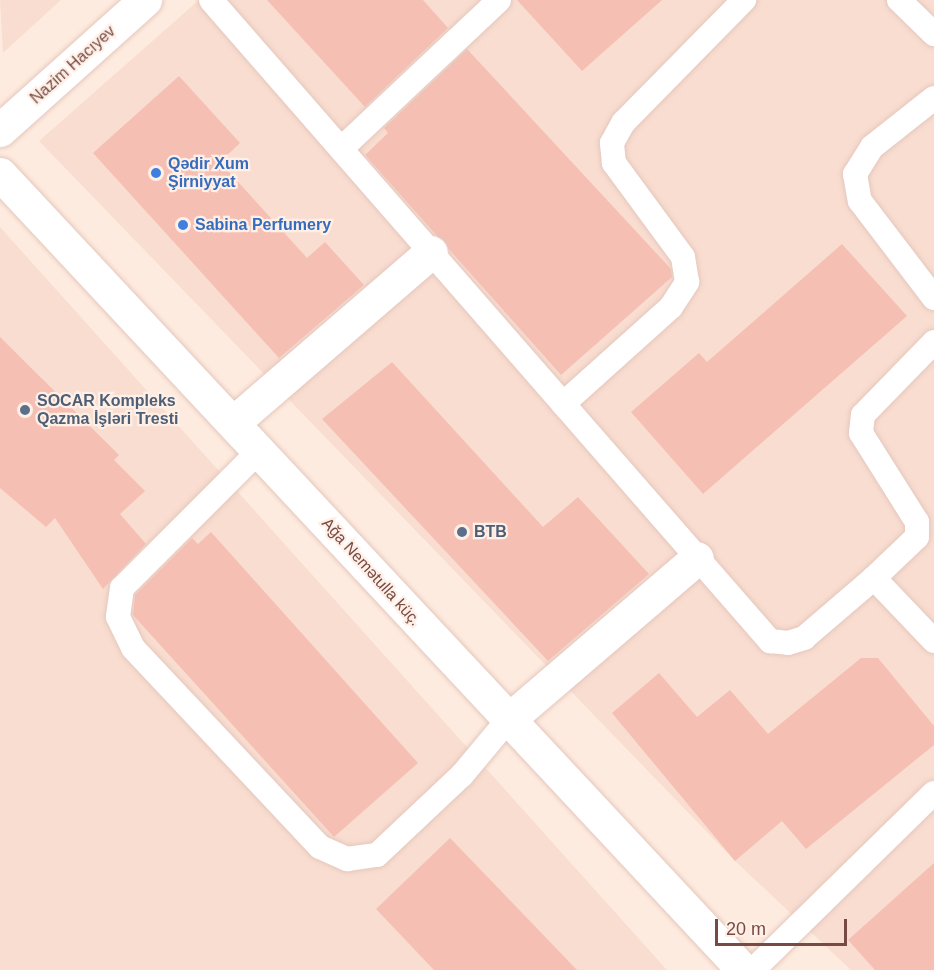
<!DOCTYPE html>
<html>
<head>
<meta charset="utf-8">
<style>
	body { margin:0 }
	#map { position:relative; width:934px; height:970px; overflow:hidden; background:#feebdf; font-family:Arial,sans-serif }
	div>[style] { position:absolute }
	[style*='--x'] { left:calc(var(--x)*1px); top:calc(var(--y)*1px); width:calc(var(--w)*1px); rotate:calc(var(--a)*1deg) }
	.residential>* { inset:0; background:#f9ddd0 }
	.building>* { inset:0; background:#f6bfb4 }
	.roads { filter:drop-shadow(0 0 2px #e5c7bd) drop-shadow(0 0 2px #e5c7bd) }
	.lane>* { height:24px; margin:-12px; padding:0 12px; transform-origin:12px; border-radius:12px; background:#fff }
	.street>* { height:33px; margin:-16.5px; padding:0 16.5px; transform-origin:16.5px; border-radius:16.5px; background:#fff }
	.secondary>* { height:33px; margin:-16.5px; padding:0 16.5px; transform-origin:16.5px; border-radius:16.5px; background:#fff }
	.dots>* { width:16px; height:16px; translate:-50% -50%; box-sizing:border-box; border:3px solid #fff0e7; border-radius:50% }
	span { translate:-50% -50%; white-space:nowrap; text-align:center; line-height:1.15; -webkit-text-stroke:4.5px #fff0e7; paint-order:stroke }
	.street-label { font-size:16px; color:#774b44 }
	.shop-label { font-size:16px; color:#366cbe; font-weight:700 }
	.left { translate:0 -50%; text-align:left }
	.service-label { font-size:16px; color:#4e5e75; font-weight:700 }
	.scale { position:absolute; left:715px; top:919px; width:132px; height:27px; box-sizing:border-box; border:3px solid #774b44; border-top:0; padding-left:8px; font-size:18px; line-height:21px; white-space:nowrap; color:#774b44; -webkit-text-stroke:4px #fff0e7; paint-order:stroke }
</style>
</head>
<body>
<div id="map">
	<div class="residential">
		<div style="clip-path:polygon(0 0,61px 0,3px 53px)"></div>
		<div style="clip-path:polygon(199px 0,934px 0,934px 970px,851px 970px,735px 861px,39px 141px)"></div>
		<div style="clip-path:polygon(0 227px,667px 970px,0 970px)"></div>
	</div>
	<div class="building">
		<div style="clip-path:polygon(267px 0,423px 0,448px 28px,365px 107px)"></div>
		<div style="clip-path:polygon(517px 0,662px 0,582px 71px)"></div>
		<div style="clip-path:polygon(467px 49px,671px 269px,672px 277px,561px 375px,365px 155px,388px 133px,384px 128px)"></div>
		<div style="clip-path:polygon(179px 76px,240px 143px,220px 162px,307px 258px,325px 242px,364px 285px,279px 358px,93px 153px)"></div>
		<div style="clip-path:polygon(842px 244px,907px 316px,703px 494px,631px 412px,699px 353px,707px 362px)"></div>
		<div style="clip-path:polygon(0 337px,119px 455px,114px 460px,145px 491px,120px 514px,146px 544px,103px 589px,55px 518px,46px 527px,0 488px)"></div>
		<div style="clip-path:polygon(392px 362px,543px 527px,578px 497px,649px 574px,548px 661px,322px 419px)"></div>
		<div style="clip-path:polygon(211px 532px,418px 763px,334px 837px,133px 615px,135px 595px,192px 538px,198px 544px)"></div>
		<div style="clip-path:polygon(861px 658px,878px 658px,934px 726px,934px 745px,806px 849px,782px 821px,735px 861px,612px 713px,659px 673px,697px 717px,730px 690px,768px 734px)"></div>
		<div style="clip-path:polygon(450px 838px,577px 970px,434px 970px,376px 909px)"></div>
		<div style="clip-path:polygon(934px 863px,934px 970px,875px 970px,848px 940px)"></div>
	</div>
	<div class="roads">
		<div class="lane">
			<div style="--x:211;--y:0;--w:851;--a:48.91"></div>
			<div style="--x:770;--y:641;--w:18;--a:6"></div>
			<div style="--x:788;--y:643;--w:17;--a:-17"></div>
			<div style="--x:804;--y:638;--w:92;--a:-40.6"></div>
			<div style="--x:874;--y:578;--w:87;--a:46.4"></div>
			<div style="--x:899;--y:0;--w:49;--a:44.2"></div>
			<div style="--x:934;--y:98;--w:79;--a:141.7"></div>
			<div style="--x:872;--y:147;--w:32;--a:122"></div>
			<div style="--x:855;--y:174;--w:27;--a:80"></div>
			<div style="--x:860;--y:201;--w:122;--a:52.7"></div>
			<div style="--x:341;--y:149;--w:217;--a:-43.3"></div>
			<div style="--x:563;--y:404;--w:145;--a:-41.9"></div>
			<div style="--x:671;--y:307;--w:30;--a:-57"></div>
			<div style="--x:687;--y:282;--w:25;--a:-99"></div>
			<div style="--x:683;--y:257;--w:117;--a:-126.3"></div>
			<div style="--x:614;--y:163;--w:20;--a:-96"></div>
			<div style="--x:612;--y:143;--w:23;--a:-61"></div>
			<div style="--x:623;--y:123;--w:173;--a:-45.5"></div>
			<div style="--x:260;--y:450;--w:195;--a:135"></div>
			<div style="--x:122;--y:588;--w:29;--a:98"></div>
			<div style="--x:118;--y:617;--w:34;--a:64"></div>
			<div style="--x:133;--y:648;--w:273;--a:46.8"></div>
			<div style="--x:320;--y:847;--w:30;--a:24"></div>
			<div style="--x:347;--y:859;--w:30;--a:-8"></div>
			<div style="--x:377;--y:855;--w:117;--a:-43.3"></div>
			<div style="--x:462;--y:775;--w:70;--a:-50.2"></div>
			<div style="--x:874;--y:578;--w:59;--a:-43.6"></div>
			<div style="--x:917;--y:537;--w:15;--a:-90"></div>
			<div style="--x:917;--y:522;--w:105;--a:-122.2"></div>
			<div style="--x:861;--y:433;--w:18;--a:-84"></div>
			<div style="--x:863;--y:415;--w:102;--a:-45.8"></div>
			<div style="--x:753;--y:970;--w:253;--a:-44.4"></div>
		</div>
		<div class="street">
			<div style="--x:0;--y:130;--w:195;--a:-41.9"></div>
			<div style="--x:234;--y:422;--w:260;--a:-40.8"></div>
			<div style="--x:507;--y:721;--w:250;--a:-40.6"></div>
		</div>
		<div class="secondary">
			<div style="--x:0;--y:174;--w:1089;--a:46.97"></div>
		</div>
	</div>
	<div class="dots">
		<div style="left:156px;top:173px;background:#3f7fe0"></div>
		<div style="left:183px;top:225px;background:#3f7fe0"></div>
		<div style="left:25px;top:410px;background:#5c6f8a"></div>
		<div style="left:462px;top:532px;background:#5c6f8a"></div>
	</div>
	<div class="street-label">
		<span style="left:73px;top:65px;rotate:-42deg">Nazim Hacıyev</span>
		<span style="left:371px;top:572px;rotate:48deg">Ağa Nemətulla küç.</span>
	</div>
	<div class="shop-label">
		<span class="left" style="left:168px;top:173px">Qədir Xum<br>Şirniyyat</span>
		<span class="left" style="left:195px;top:225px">Sabina Perfumery</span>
	</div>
	<div class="service-label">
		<span class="left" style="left:37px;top:410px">SOCAR Kompleks<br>Qazma İşləri Tresti</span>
		<span class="left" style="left:474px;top:532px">BTB</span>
	</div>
	<div class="scale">20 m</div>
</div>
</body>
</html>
